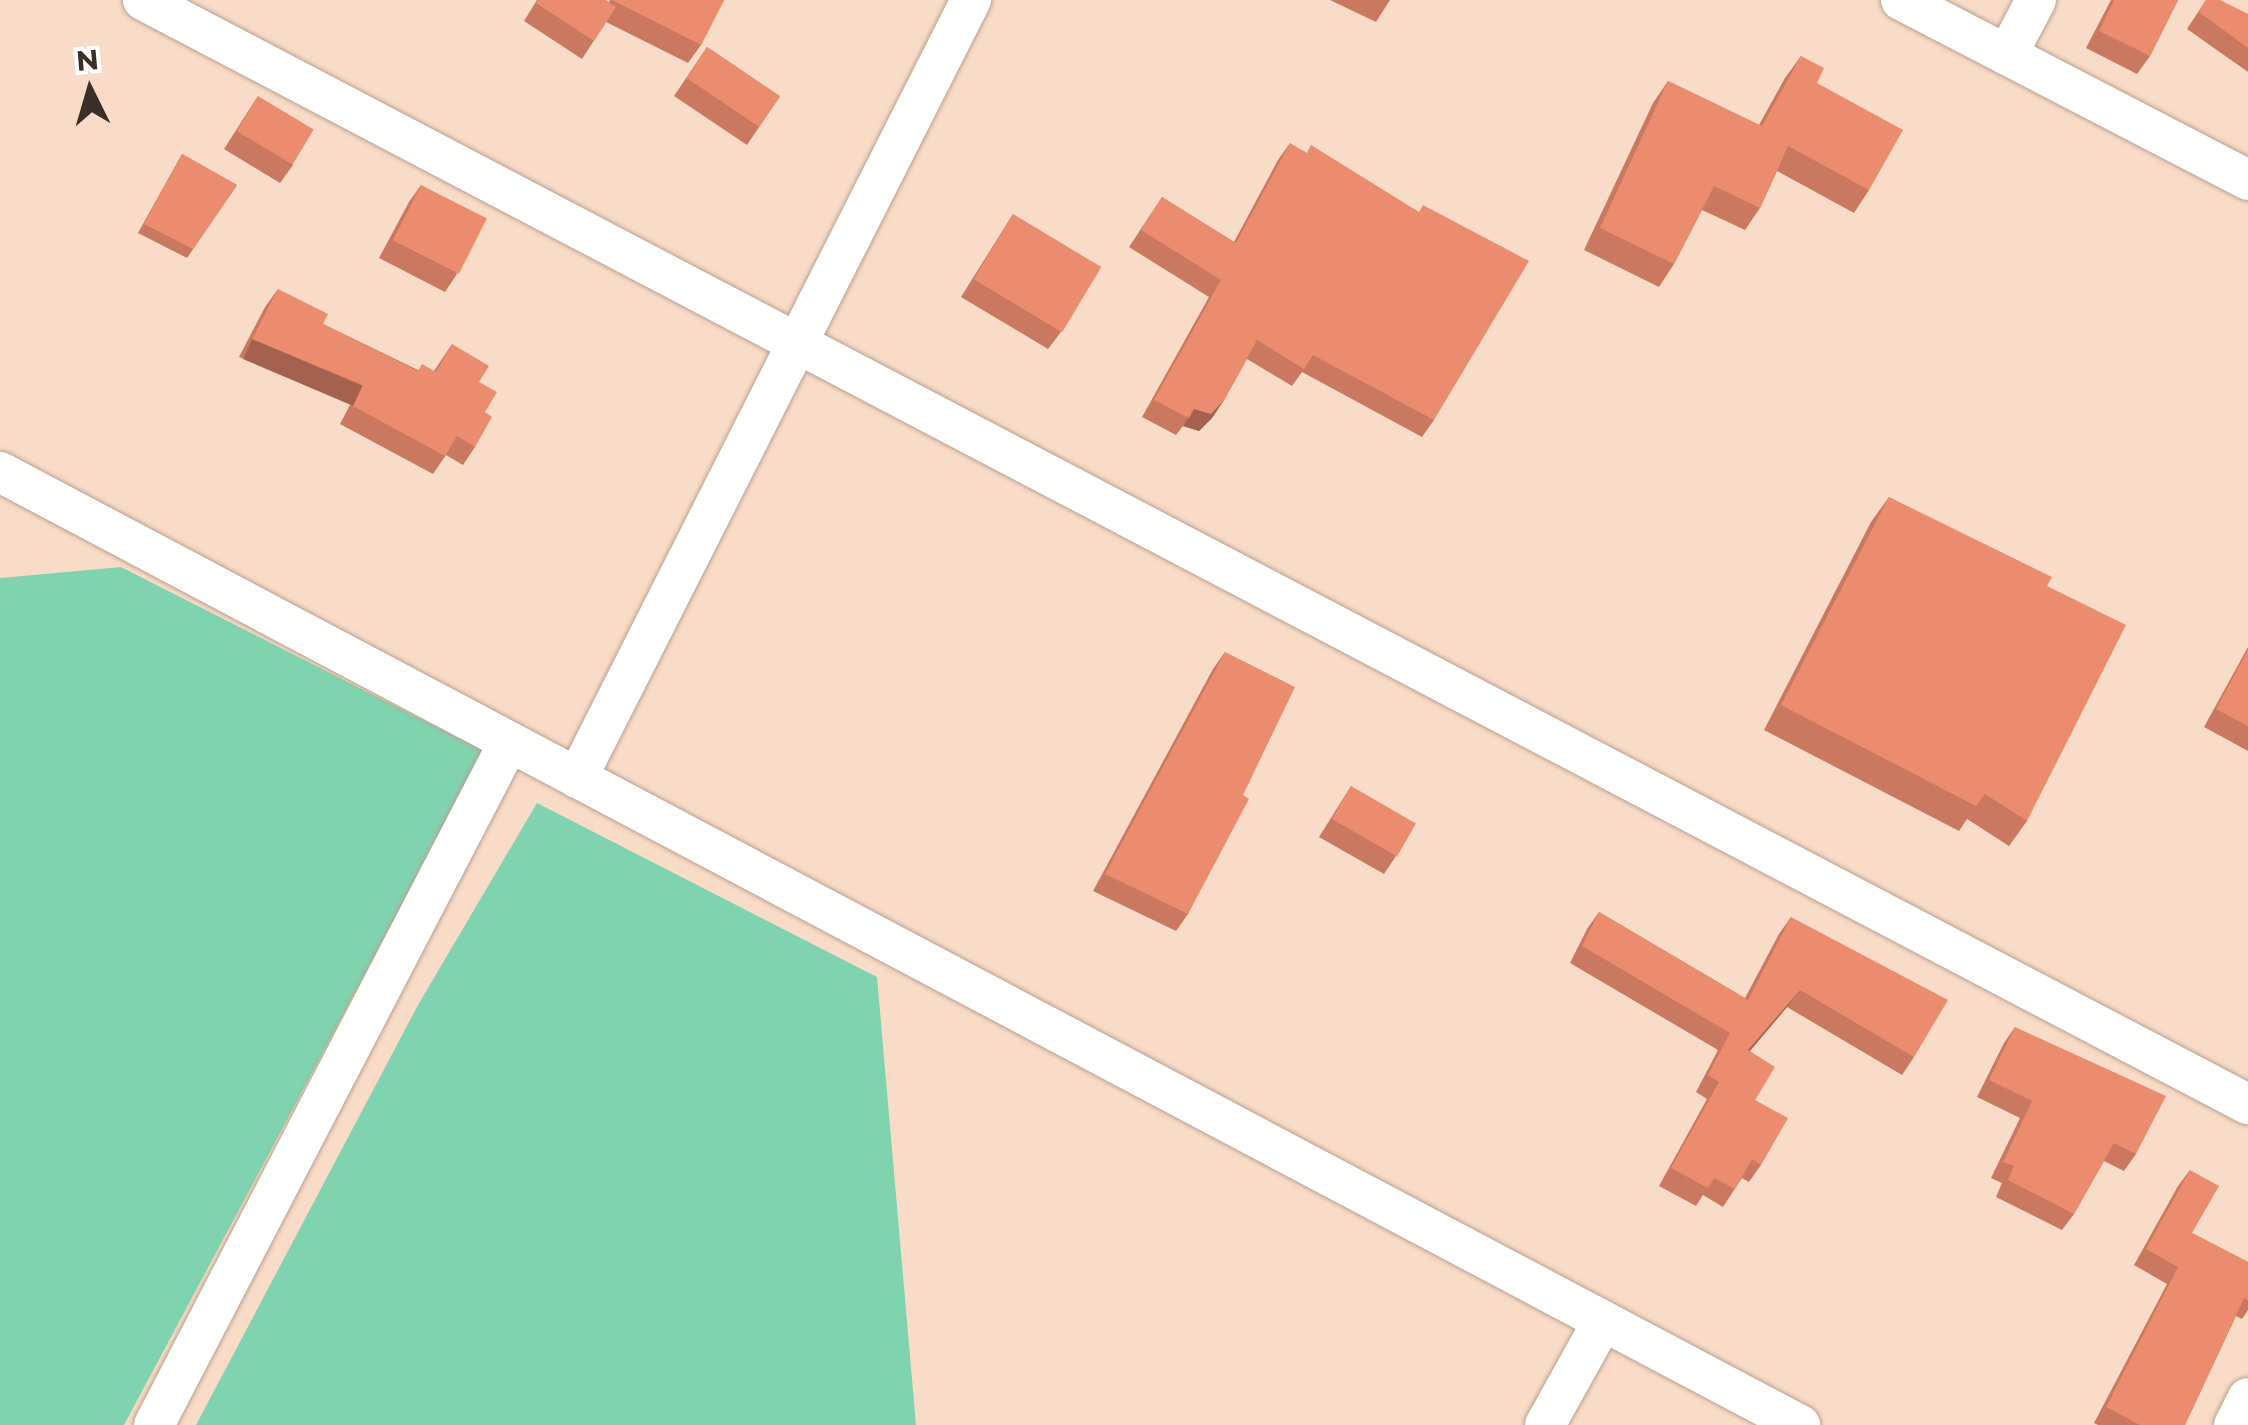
<!DOCTYPE html>
<html>
<head>
<meta charset="utf-8">
<style>
	body { margin:0 }
	#map { position:relative; width:2248px; height:1425px; overflow:hidden; background:#f9dcc8; font-family:Montserrat,sans-serif }
	div>[style] { position:absolute }
	[style*='--x'] { left:calc(var(--x)*1px); top:calc(var(--y)*1px); width:calc(var(--w)*1px); rotate:calc(var(--a)*1deg) }
	.green>* { inset:0; background:#80d3af }
	.roads { filter:drop-shadow(0 0 2px #bba08d) drop-shadow(0 0 2px #bba08d) }
	.street>* { height:40px; margin:-20px; padding:0 20px; transform-origin:20px; border-radius:20px; background:#fff }
	.wall>* { inset:0; background:#ca785f; transform-origin:0 0 }
	.shaded-wall>* { inset:0; background:#a4624e; transform-origin:0 0 }
	.building>* { inset:0; background:#eb8c6f; transform-origin:0 0 }
	span { translate:-50% -50%; white-space:nowrap; text-align:center; line-height:1.15; -webkit-text-stroke:10px #fff; paint-order:stroke }
	.north { position:absolute; left:40px; top:40px; width:100px; height:100px; -webkit-text-stroke:8px #fff; paint-order:stroke; rotate:355deg; font-size:28px; font-weight:700; line-height:40px; text-align:center; color:#3b3028 }
	.north::after { content:''; display:block; margin:auto; width:35px; height:45px; background:#3b3028; clip-path:polygon(50% 0,100% 100%,50% 72%,0 100%) }
</style>
</head>
<body>
<div id="map">
	<div class="green">
		<div style="clip-path:polygon(121px 567px,484px 751px,124px 1425px,0 1425px,0 578px)"></div>
		<div style="clip-path:polygon(537px 803px,877px 977px,916px 1425px,196px 1425px,418px 1005px)"></div>
	</div>
	<div class="roads">
		<div class="street">
			<div style="--x:143;--y:0;--w:2377;--a:27.68"></div>
			<div style="--x:1901;--y:0;--w:391;--a:27.4"></div>
			<div style="--x:2007;--y:55;--w:62;--a:-62.2"></div>
			<div style="--x:0;--y:472;--w:2037;--a:27.9"></div>
			<div style="--x:577;--y:778;--w:872;--a:-63.14"></div>
			<div style="--x:154;--y:1425;--w:770;--a:-62.54"></div>
			<div style="--x:1545;--y:1425;--w:119;--a:-60.9"></div>
			<div style="--x:2234;--y:1425;--w:30;--a:-63"></div>
		</div>
	</div>
	<div class="wall">
		<div style="clip-path:polygon(537px 0,605px 0,609px 2px,610px 0,724px 0,701px 45px,688px 63px,606px 22px,582px 59px,524px 21px)"></div>
		<div style="clip-path:polygon(1330px 0,1390px 0,1376px 22px)"></div>
		<div style="clip-path:polygon(2111px 0,2178px 0,2150px 56px,2137px 74px,2086px 48px)"></div>
		<div style="clip-path:polygon(2206px 0,2248px 14px,2248px 72px,2187px 29px)"></div>
		<div style="left:707px;top:47px;width:88px;height:59px;rotate:34deg"></div>
		<div style="clip-path:polygon(1801px 56px,1817px 83px,1869px 190px,1854px 213px,1777px 171px,1760px 208px,1745px 230px,1702px 210px,1674px 264px,1659px 287px,1584px 250px,1653px 103px,1668px 81px,1759px 125px,1785px 78px)"></div>
		<div style="clip-path:polygon(258px 96px,293px 165px,280px 183px,224px 149px)"></div>
		<div style="clip-path:polygon(1290px 143px,1434px 420px,1422px 437px,1302px 372px,1292px 386px,1247px 359px,1224px 400px,1212px 418px,1199px 431px,1183px 426px,1176px 435px,1142px 417px,1209px 297px,1129px 247px,1162px 197px,1234px 242px,1278px 160px)"></div>
		<div style="clip-path:polygon(182px 154px,237px 185px,187px 258px,138px 233px)"></div>
		<div style="clip-path:polygon(421px 185px,457px 274px,445px 292px,379px 258px,409px 202px)"></div>
		<div style="clip-path:polygon(1013px 214px,1061px 332px,1048px 349px,961px 297px)"></div>
		<div style="clip-path:polygon(278px 289px,323px 324px,418px 370px,434px 371px,452px 344px,479px 382px,485px 412px,475px 447px,463px 465px,446px 455px,433px 474px,340px 424px,351px 403px,239px 357px,265px 307px)"></div>
		<div style="clip-path:polygon(1889px 497px,2047px 586px,2027px 821px,2009px 846px,1967px 819px,1959px 831px,1764px 730px,1871px 522px)"></div>
		<div style="clip-path:polygon(2248px 647px,2248px 751px,2204px 727px)"></div>
		<div style="clip-path:polygon(1225px 652px,1243px 795px,1188px 914px,1176px 931px,1093px 891px,1213px 669px)"></div>
		<div style="clip-path:polygon(1351px 786px,1396px 856px,1384px 874px,1319px 837px)"></div>
		<div style="clip-path:polygon(1599px 912px,1745px 998px,1779px 934px,1791px 917px,1914px 1057px,1902px 1075px,1787px 1007px,1750px 1051px,1761px 1165px,1749px 1182px,1742px 1178px,1723px 1207px,1703px 1195px,1696px 1206px,1659px 1186px,1707px 1099px,1696px 1092px,1718px 1050px,1570px 963px,1587px 929px)"></div>
		<div style="clip-path:polygon(2015px 1027px,2136px 1154px,2124px 1171px,2104px 1161px,2074px 1214px,2062px 1230px,1996px 1197px,2002px 1183px,1991px 1178px,2020px 1118px,1977px 1097px,2004px 1043px)"></div>
		<div style="clip-path:polygon(2190px 1170px,2192px 1233px,2248px 1262px,2248px 1310px,2242px 1319px,2236px 1316px,2185px 1425px,2098px 1425px,2094px 1423px,2167px 1284px,2134px 1265px,2178px 1186px)"></div>
	</div>
	<div class="shaded-wall">
		<div style="left:252px;top:339px;width:120px;height:22px;rotate:23deg"></div>
		<div style="clip-path:polygon(1224px 400px,1212px 418px,1199px 431px,1183px 426px,1194px 409px)"></div>
		<div style="clip-path:polygon(1800px 990px,1787px 1007px,1736px 1067px,1748px 1050px)"></div>
	</div>
	<div class="building">
		<div style="clip-path:polygon(538px 0,605px 0,616px 7px,594px 41px,536px 3px)"></div>
		<div style="clip-path:polygon(612px 0,724px 0,701px 45px)"></div>
		<div style="clip-path:polygon(2114px 0,2178px 0,2150px 56px,2099px 31px)"></div>
		<div style="clip-path:polygon(2206px 0,2220px 0,2248px 14px,2248px 48px,2199px 12px)"></div>
		<div style="left:707px;top:47px;width:88px;height:37px;rotate:34deg"></div>
		<div style="clip-path:polygon(1801px 56px,1824px 68px,1817px 83px,1903px 130px,1869px 190px,1788px 146px,1760px 208px,1714px 186px,1674px 264px,1600px 228px,1668px 81px,1762px 126px)"></div>
		<div style="left:258px;top:96px;width:65px;height:41px;rotate:31deg"></div>
		<div style="clip-path:polygon(1290px 143px,1307px 153px,1311px 145px,1419px 212px,1423px 205px,1529px 261px,1434px 420px,1313px 355px,1304px 369px,1257px 340px,1224px 400px,1211px 414px,1194px 409px,1189px 418px,1154px 400px,1221px 280px,1141px 230px,1162px 197px,1236px 243px)"></div>
		<div style="clip-path:polygon(182px 154px,237px 185px,193px 249px,144px 224px)"></div>
		<div style="left:421px;top:185px;width:74px;height:62px;rotate:27deg"></div>
		<div style="left:1013px;top:214px;width:103px;height:76px;rotate:31deg"></div>
		<div style="clip-path:polygon(278px 289px,328px 314px,323px 324px,418px 371px,422px 364px,436px 372px,452px 344px,489px 366px,479px 382px,497px 392px,485px 412px,492px 417px,475px 447px,457px 436px,445px 456px,353px 406px,363px 385px,252px 339px)"></div>
		<div style="clip-path:polygon(1889px 497px,2052px 577px,2047px 586px,2126px 625px,2027px 821px,1985px 794px,1976px 806px,1781px 705px)"></div>
		<div style="clip-path:polygon(2248px 650px,2248px 726px,2216px 709px)"></div>
		<div style="clip-path:polygon(1225px 652px,1295px 687px,1243px 795px,1249px 799px,1188px 914px,1105px 874px)"></div>
		<div style="left:1351px;top:786px;width:75px;height:38px;rotate:30deg"></div>
		<div style="clip-path:polygon(1599px 912px,1748px 1000px,1791px 917px,1948px 1000px,1914px 1057px,1800px 990px,1748px 1050px,1775px 1067px,1755px 1100px,1788px 1118px,1761px 1165px,1752px 1159px,1735px 1189px,1714px 1178px,1708px 1188px,1671px 1168px,1719px 1082px,1708px 1075px,1730px 1033px,1582px 946px)"></div>
		<div style="clip-path:polygon(2015px 1027px,2166px 1096px,2136px 1154px,2114px 1143px,2074px 1214px,2008px 1180px,2014px 1166px,2003px 1162px,2032px 1101px,1989px 1080px)"></div>
		<div style="clip-path:polygon(2190px 1170px,2219px 1186px,2192px 1233px,2248px 1262px,2248px 1300px,2244px 1298px,2185px 1425px,2140px 1425px,2106px 1407px,2178px 1267px,2146px 1249px)"></div>
	</div>
	<div class="north">N</div>
</div>
</body>
</html>
